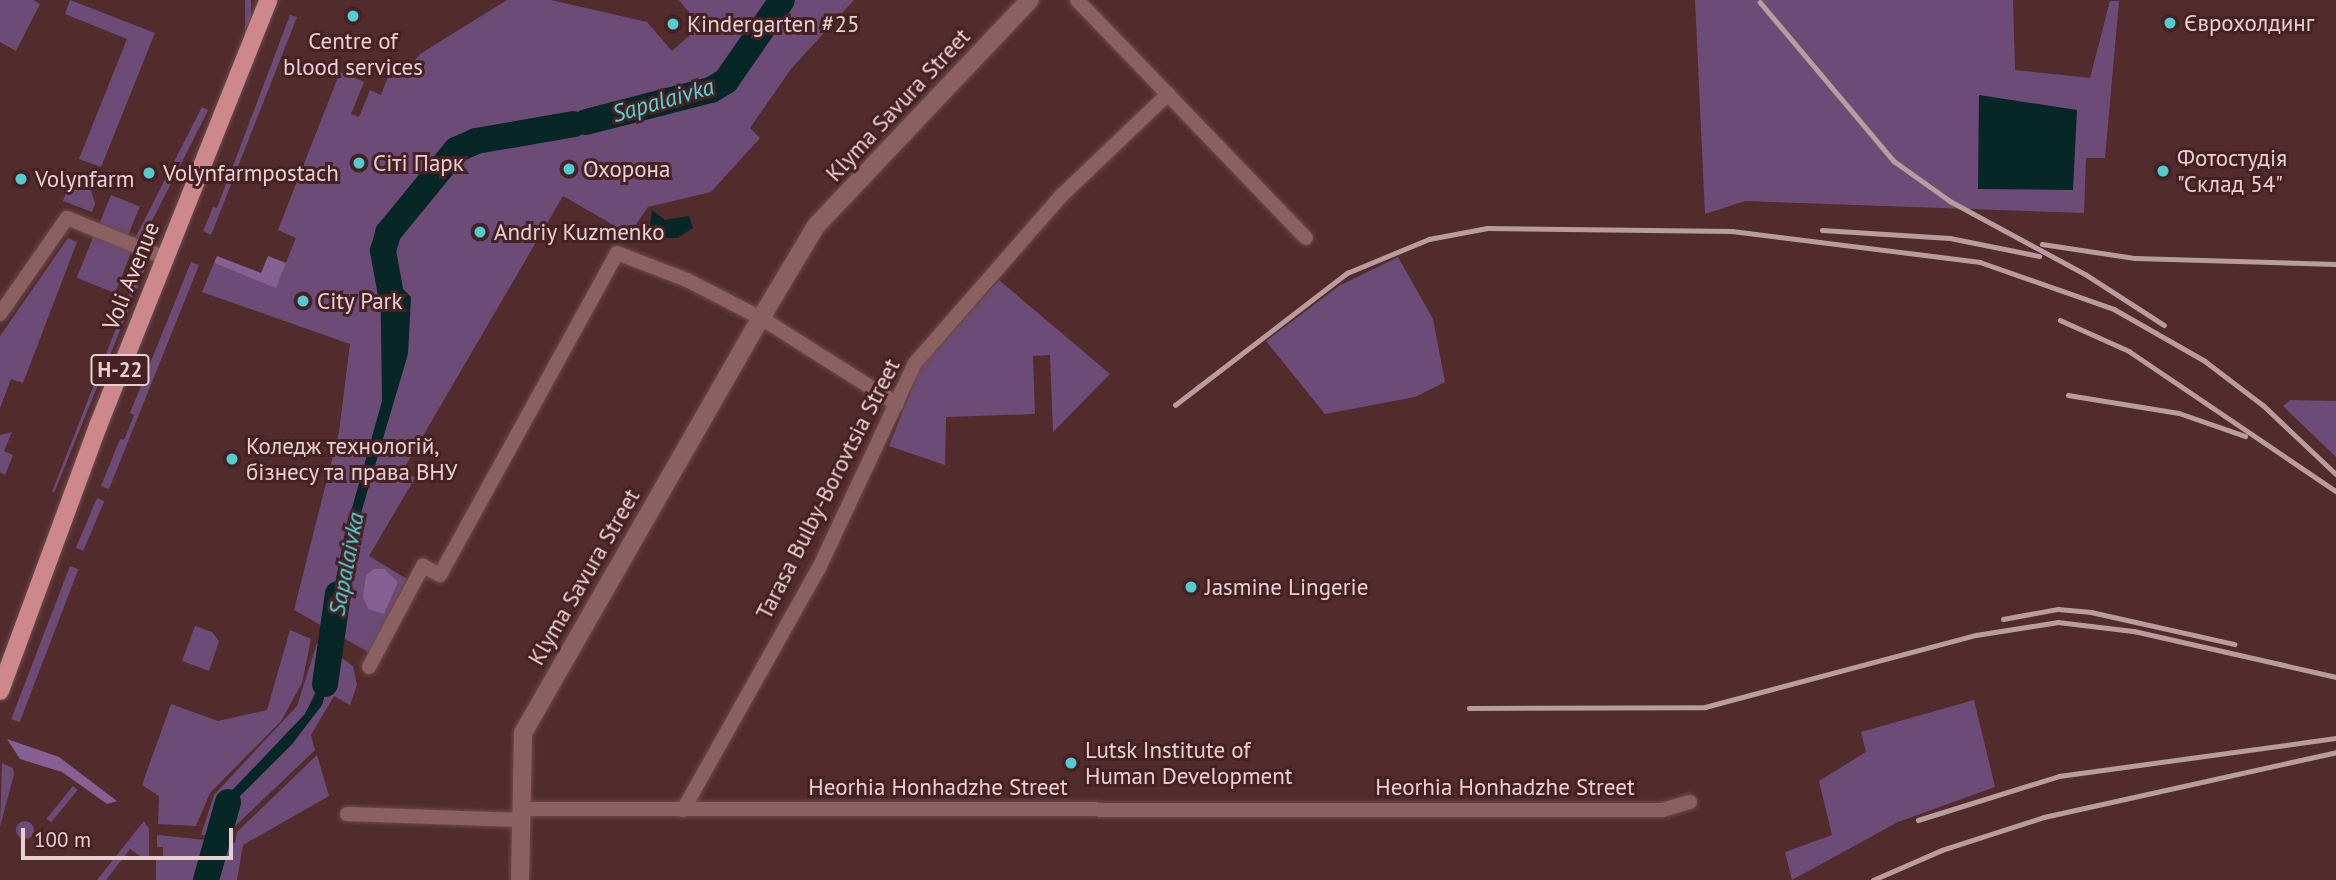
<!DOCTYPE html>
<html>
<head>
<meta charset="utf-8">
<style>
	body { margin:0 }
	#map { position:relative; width:2336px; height:880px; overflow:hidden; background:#522b2d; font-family:"PT Sans",sans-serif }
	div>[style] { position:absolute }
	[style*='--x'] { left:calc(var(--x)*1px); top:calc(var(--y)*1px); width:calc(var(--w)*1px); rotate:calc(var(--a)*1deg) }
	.green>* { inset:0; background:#6c4c77; transform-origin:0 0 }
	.round { border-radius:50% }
	.forest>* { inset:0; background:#866093 }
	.water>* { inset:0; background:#072626 }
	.river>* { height:26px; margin:-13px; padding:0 13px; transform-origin:13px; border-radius:13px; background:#072626 }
	.roads { filter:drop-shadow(0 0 2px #6c4b4d) drop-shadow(0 0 2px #6c4b4d) }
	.minor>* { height:14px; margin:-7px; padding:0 7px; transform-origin:7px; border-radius:7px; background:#8b6061 }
	.tertiary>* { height:18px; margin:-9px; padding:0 9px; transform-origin:9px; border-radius:9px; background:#8b6061 }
	.primary>* { height:18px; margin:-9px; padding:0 9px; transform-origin:9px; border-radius:9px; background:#cc888a }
	.rail>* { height:4.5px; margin:-2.25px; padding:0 2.25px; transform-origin:2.25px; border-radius:2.25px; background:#b99c9d }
	.dots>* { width:19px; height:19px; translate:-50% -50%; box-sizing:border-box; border:4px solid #462124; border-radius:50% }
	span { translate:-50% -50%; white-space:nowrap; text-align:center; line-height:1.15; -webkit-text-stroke:6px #462124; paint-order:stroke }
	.shield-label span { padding:2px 5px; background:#462124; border:2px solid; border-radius:5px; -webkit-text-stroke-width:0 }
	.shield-label { font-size:21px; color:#e9d0d0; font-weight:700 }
	.poi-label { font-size:23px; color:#e9d0d0 }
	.left { translate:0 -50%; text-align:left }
	.street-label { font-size:23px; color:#e9d0d0 }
	.water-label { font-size:24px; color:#4bd9db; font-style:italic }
	.scale { position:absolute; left:21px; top:828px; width:212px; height:32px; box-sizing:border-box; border:4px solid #e9d0d0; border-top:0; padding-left:9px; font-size:21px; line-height:24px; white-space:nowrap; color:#e9d0d0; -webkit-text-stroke:5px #462124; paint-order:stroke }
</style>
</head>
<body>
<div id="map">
	<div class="green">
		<div style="clip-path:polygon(0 0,33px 0,40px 4px,16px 51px,0 42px)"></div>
		<div style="clip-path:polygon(70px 0,155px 33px,101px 167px,79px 159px,127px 39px,65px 14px)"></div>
		<div style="left:245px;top:0;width:6px;height:52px"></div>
		<div style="clip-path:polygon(507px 0,551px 0,647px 22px,672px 51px,700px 26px,679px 0,854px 0,791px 69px,750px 128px,760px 138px,711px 192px,648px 207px,629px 234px,563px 196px,403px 470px,415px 478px,369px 556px,407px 579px,370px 653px,294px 610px,339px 432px,350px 344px,202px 292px,214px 263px,276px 287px,296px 238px,278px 230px,340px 72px,364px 82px,351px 114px,359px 117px,370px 90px,381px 95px,391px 69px,403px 74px,420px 54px)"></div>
		<div style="clip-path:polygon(1695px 0,2013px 0,2015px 70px,2090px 78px,2110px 1px,2119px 1px,2105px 158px,2086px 158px,2084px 213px,1745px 201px,1705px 214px)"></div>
		<div style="clip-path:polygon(290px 15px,297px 17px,211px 235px,203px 231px,213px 207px,217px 208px)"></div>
		<div style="left:202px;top:107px;width:7px;height:146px;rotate:27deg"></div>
		<div style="clip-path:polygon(72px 176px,89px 183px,95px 204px,92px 212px,63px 201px)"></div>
		<div style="left:111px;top:195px;width:31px;height:31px;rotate:22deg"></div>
		<div style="left:94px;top:235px;width:41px;height:46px;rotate:22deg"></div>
		<div style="clip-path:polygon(68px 238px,77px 242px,23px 383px,11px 379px,0 408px,0 336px)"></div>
		<div style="clip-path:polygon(1398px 257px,1433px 319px,1445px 382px,1415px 397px,1325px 414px,1266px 341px,1339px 286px)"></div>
		<div style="clip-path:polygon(191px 262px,199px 265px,109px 489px,101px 486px,120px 439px,124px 440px,134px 415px,130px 413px)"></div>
		<div style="clip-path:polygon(140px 267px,145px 269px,54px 493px,52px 492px)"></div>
		<div style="clip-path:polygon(999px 280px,1110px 374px,1053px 432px,1050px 355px,1033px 356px,1035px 414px,946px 417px,945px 465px,889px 446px,920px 368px)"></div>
		<div style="clip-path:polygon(2290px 400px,2336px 401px,2336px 457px,2283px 406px)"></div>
		<div style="clip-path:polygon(12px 432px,4px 451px,13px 455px,5px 475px,0 472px,0 435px)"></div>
		<div style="left:97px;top:498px;width:8px;height:54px;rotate:23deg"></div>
		<div style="left:70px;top:566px;width:9px;height:164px;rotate:21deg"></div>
		<div style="clip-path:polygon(195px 626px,212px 632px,219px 641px,209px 671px,182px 661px)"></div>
		<div style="clip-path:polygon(290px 630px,311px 639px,302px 683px,281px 721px,210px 793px,196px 826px,158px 824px,159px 796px,142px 785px,171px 704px,218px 721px,267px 710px)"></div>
		<div style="clip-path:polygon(317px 643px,326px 647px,323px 675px,305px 714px,217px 809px,216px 836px,201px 835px,214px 795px,297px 706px)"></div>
		<div style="clip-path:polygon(336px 654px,353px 666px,357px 685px,350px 705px,334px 696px,311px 735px,315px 750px,232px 829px,229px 837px,224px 837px,233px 803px,292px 744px,322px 705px)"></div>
		<div style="clip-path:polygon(1974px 700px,1995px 787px,1898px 822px,1792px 880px,1785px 852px,1832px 835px,1819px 781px,1866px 752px,1861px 732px)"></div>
		<div style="clip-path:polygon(317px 755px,329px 796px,243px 845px,237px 880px,156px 880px,156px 857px,163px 856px,163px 847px,157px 847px,157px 835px,235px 843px,237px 832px)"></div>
		<div style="clip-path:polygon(2px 763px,13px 768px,14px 774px,0 827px)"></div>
		<div style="left:73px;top:786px;width:6px;height:42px;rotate:39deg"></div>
		<div class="round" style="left:16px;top:821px;width:18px;height:18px"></div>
		<div style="clip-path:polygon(144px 821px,149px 829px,149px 856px,146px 860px,130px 849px,106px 880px,97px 880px)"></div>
	</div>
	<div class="forest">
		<div style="clip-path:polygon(217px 256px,261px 273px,268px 256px,286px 263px,276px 288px,214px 263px)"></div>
		<div style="clip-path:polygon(374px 569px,384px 569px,398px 582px,384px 614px,368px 609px,363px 597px,366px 575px)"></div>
		<div style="clip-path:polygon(7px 739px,59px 757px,117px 801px,107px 804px,62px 772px,20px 759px)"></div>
	</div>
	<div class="water">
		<div style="clip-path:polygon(1979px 95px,2077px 110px,2073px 190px,1978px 189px)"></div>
		<div style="clip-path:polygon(652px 210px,665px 220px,689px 216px,693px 228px,677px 238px,666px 238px,650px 226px)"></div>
		<div style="clip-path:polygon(380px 258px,386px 259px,389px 275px,411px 297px,408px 354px,354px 537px,337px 632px,327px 625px,345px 533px,382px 401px)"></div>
		<div style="clip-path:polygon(326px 647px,336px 654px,322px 705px,292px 744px,233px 803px,224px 837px,216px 836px,222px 801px,305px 714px,320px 686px)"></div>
	</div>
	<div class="river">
		<div style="--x:586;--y:122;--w:129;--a:-14.4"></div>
		<div style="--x:711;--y:90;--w:17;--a:-31"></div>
		<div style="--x:726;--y:81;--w:98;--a:-55.3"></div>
		<div style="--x:391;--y:295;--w:45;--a:-100.3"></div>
		<div style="--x:383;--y:251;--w:19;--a:-74"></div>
		<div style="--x:388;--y:233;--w:107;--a:-50.7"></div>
		<div style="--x:456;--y:150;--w:22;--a:-24"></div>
		<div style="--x:476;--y:141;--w:99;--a:-9.8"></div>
		<div style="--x:325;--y:684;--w:91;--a:-81.8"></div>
		<div style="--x:206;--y:880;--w:81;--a:-74.2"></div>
	</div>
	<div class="roads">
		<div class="minor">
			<div style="--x:1077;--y:0;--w:330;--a:46.1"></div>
			<div style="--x:0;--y:314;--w:117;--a:-55.1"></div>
			<div style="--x:67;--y:218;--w:106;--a:22.2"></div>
			<div style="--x:369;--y:667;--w:115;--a:-61.9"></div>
			<div style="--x:423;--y:566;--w:19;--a:28"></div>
			<div style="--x:440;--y:575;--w:367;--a:-61.2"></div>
			<div style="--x:617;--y:253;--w:75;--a:21.1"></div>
			<div style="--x:687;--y:280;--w:83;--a:27.2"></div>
			<div style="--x:761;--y:318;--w:161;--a:32.3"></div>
			<div style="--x:521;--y:809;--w:1141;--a:0.05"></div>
			<div style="--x:1662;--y:810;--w:29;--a:-16"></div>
			<div style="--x:683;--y:810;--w:278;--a:-60.7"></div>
			<div style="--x:819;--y:568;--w:226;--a:-64.9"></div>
			<div style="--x:915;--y:363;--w:222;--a:-48.8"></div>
			<div style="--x:1061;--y:196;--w:148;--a:-43.6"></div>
			<div style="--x:347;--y:814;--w:174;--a:2"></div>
		</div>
		<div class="tertiary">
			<div style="--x:520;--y:880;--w:147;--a:-88.8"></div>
			<div style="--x:523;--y:733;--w:478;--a:-60.2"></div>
			<div style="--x:761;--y:318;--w:107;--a:-59.1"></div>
			<div style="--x:816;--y:226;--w:311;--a:-46.6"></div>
		</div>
		<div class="primary">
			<div style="--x:0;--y:691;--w:283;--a:-69.7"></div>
			<div style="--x:98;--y:426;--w:459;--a:-68.2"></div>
		</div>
	</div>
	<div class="rail">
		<div style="--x:1760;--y:2;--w:208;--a:49.9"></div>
		<div style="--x:1894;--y:161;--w:69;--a:35.5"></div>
		<div style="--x:1950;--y:201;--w:153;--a:28.4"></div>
		<div style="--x:2085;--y:274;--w:94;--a:32.8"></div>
		<div style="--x:1822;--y:230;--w:128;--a:3.6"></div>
		<div style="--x:1950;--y:238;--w:91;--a:11.4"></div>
		<div style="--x:2042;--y:244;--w:94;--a:8.6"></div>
		<div style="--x:2135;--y:258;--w:201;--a:1.7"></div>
		<div style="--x:2060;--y:320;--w:76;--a:24.2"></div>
		<div style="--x:2129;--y:351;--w:250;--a:34.1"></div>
		<div style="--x:2068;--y:395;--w:112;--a:9.2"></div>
		<div style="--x:2179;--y:413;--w:70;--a:19.2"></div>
		<div style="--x:1175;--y:405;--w:217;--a:-37.5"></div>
		<div style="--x:1347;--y:273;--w:89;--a:-22.5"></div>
		<div style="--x:1429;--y:239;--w:59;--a:-10.7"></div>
		<div style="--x:1487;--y:228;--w:245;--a:0.7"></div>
		<div style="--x:1732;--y:231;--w:250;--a:7.1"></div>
		<div style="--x:1980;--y:262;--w:142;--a:19.3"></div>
		<div style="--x:2114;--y:309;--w:105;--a:29.7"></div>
		<div style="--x:2205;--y:361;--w:73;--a:37.2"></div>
		<div style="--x:2263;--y:405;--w:100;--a:43.4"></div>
		<div style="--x:2003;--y:619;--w:56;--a:-10.3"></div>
		<div style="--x:2058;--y:609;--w:33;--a:5"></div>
		<div style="--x:2091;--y:612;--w:147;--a:12.6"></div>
		<div style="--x:1469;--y:708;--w:236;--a:-0.2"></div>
		<div style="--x:1705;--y:707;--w:280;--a:-14.9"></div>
		<div style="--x:1976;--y:635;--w:83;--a:-9"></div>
		<div style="--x:2058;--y:622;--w:77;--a:6.8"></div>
		<div style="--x:2134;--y:631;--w:207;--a:12.8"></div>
		<div style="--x:1918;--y:820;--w:148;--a:-17.3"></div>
		<div style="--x:2059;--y:776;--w:280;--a:-7.8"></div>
		<div style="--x:1873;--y:880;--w:75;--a:-23.5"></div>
		<div style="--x:1942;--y:850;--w:107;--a:-17.9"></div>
		<div style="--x:2044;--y:817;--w:299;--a:-12.5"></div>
	</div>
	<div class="dots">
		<div style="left:353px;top:16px;background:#52cdcf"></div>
		<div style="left:2170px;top:23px;background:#52cdcf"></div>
		<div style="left:673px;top:24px;background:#52cdcf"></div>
		<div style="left:359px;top:163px;background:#52cdcf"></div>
		<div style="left:569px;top:169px;background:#52cdcf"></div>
		<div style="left:2163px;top:171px;background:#52cdcf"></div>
		<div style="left:149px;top:173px;background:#52cdcf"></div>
		<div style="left:21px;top:179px;background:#52cdcf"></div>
		<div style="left:480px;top:232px;background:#52cdcf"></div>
		<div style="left:303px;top:301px;background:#52cdcf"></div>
		<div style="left:232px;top:459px;background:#52cdcf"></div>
		<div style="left:1191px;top:587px;background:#52cdcf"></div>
		<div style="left:1071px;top:763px;background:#52cdcf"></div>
	</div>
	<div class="shield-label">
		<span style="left:120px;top:370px">Н-22</span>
	</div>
	<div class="poi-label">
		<span class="left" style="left:2184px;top:23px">Єврохолдинг</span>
		<span class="left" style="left:687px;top:24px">Kindergarten #25</span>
		<span style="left:353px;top:54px">Centre of<br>blood services</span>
		<span class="left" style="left:2177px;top:171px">Фотостудія<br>"Склад 54"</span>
		<span class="left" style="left:373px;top:163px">Сіті Парк</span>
		<span class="left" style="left:583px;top:169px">Охорона</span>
		<span class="left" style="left:163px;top:173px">Volynfarmpostach</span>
		<span class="left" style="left:35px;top:179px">Volynfarm</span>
		<span class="left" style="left:494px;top:232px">Andriy Kuzmenko</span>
		<span class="left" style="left:317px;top:301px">City Park</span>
		<span class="left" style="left:246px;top:459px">Коледж технологій,<br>бізнесу та права ВНУ</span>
		<span class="left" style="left:1205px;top:587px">Jasmine Lingerie</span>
		<span class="left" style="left:1085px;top:763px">Lutsk Institute of<br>Human Development</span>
	</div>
	<div class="street-label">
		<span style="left:898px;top:105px;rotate:-47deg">Klyma Savura Street</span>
		<span style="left:131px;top:276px;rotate:-68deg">Voli Avenue</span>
		<span style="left:828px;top:489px;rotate:-63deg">Tarasa Bulby-Borovtsia Street</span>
		<span style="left:584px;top:577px;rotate:-60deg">Klyma Savura Street</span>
		<span style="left:938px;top:787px">Heorhia Honhadzhe Street</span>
		<span style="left:1505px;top:787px">Heorhia Honhadzhe Street</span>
	</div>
	<div class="water-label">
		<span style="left:663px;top:100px;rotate:-16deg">Sapalaivka</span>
		<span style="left:346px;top:564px;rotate:-79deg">Sapalaivka</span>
	</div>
	<div class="scale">100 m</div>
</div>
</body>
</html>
